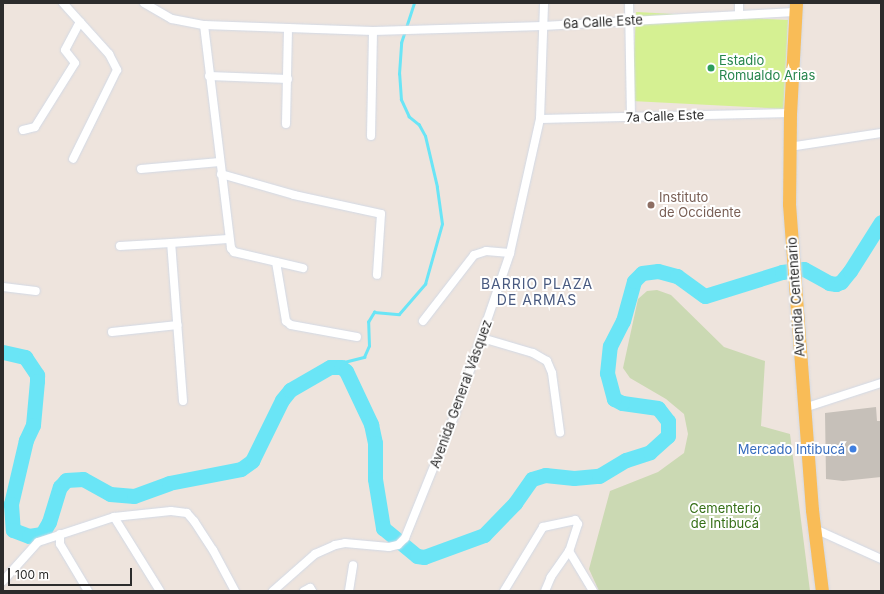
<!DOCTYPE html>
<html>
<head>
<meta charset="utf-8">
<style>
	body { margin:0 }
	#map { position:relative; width:884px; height:594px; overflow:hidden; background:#eee4dd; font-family:Inter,sans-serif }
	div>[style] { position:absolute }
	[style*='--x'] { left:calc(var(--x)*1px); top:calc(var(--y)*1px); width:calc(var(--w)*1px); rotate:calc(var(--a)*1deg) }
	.cemetery>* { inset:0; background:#cbd9b3 }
	.pitch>* { inset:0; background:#d5f092; transform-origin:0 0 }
	.stream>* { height:2.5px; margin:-1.25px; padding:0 1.25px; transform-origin:1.25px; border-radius:1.25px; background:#6ae5f6 }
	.river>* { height:15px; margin:-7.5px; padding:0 7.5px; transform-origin:7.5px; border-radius:7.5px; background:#6ae5f6 }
	.building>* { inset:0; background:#c6c0b9 }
	.roads { filter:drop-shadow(0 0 1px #d2d9e5) drop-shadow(0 0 1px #d2d9e5) }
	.minor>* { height:8px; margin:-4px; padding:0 4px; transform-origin:4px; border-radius:4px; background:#fff }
	.primary>* { height:13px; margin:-6.5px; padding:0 6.5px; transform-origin:6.5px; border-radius:6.5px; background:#f9bc57 }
	.dots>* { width:11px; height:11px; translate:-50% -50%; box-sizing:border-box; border:2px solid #fff; border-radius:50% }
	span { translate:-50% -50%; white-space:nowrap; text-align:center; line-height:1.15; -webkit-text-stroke:4px #fff; paint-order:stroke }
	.street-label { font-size:13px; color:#2c2c2c }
	.leisure-label { font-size:13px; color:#27864d }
	.left { translate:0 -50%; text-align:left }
	.education-label { font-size:13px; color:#785e54 }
	.shop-label { font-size:13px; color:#366cbe }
	.right { translate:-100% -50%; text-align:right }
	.park-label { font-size:13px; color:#356f16 }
	.neighbourhood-label { font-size:14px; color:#495a80; letter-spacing:1px }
	.frame { position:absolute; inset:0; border:4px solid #2c2c2c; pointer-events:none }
	.scale { position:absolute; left:8px; top:568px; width:124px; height:18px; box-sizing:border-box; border:2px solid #2c2c2c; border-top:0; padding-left:5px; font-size:12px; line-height:14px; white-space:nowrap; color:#2c2c2c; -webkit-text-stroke:3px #fff; paint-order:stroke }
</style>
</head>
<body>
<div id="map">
	<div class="cemetery">
		<div style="clip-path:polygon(657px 290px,671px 295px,724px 347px,765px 361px,761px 426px,790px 434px,810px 591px,599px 591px,589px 569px,610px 491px,658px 472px,684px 453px,688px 434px,684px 414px,666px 399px,630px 378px,623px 368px,638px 299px,647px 291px)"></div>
	</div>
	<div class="pitch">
		<div style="left:788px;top:20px;width:89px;height:152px;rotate:93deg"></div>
	</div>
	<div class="stream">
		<div style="--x:341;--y:367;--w:6;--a:-59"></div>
		<div style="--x:344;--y:362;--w:21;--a:-14"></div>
		<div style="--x:364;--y:357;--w:12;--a:-66"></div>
		<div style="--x:369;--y:346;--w:24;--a:-92"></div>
		<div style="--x:368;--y:322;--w:12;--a:-59"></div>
		<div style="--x:374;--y:312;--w:25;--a:5"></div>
		<div style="--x:399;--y:314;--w:40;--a:-49"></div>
		<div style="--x:425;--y:284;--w:62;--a:-74.2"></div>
		<div style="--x:442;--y:224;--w:37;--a:-98"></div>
		<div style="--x:437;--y:187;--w:52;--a:-103.2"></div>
		<div style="--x:425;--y:136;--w:13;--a:-119"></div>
		<div style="--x:419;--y:125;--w:13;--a:-141"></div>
		<div style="--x:409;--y:117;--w:19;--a:-115"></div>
		<div style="--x:401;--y:100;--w:26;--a:-94"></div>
		<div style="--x:399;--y:74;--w:31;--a:-86"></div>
		<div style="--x:401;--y:43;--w:42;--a:-72"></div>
	</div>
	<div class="river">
		<div style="--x:3;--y:352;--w:23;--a:13"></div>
		<div style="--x:25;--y:357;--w:22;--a:56"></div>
		<div style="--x:37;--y:375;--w:6;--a:90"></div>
		<div style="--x:37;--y:381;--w:44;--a:95.2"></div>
		<div style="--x:33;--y:425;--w:17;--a:115"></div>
		<div style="--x:26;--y:440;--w:66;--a:103.2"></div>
		<div style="--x:11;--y:504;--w:26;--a:86"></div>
		<div style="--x:13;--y:530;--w:17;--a:21"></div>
		<div style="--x:29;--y:536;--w:13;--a:-9"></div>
		<div style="--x:42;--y:534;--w:14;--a:-60"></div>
		<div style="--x:49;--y:522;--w:37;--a:-73"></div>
		<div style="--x:60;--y:487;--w:9;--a:-49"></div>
		<div style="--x:66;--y:480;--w:17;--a:-3"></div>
		<div style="--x:83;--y:479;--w:31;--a:29"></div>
		<div style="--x:110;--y:494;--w:24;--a:5"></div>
		<div style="--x:134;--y:496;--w:37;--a:-20"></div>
		<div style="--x:169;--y:483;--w:73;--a:-11"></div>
		<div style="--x:241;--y:469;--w:14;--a:-36"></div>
		<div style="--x:252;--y:461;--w:68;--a:-63.8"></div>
		<div style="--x:282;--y:400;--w:13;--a:-51"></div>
		<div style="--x:290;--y:390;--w:46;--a:-29.9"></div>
		<div style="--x:330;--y:367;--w:11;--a:0"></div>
		<div style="--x:341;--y:367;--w:6;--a:39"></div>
		<div style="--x:346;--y:371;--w:59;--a:64.7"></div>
		<div style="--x:371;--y:424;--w:19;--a:78"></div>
		<div style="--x:375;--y:443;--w:36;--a:90"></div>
		<div style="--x:375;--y:479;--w:50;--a:80.7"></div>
		<div style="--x:383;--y:528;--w:44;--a:39.5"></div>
		<div style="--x:417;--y:556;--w:7;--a:8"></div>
		<div style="--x:424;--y:557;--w:64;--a:-20.1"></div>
		<div style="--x:484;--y:535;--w:45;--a:-45.9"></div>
		<div style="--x:515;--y:503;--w:29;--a:-55"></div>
		<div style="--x:532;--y:479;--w:14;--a:-17"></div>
		<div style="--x:545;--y:475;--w:29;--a:6"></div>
		<div style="--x:574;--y:478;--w:25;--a:-5"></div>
		<div style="--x:599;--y:476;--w:31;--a:-31"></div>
		<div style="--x:626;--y:460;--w:25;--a:-18"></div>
		<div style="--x:650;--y:452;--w:24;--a:-42"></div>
		<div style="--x:668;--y:436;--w:15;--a:-90"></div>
		<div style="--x:668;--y:421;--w:16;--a:-128"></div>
		<div style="--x:658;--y:408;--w:36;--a:-172"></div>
		<div style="--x:622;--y:403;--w:9;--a:-153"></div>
		<div style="--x:614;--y:399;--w:27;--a:-105"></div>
		<div style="--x:607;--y:373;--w:27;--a:-84"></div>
		<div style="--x:610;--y:346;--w:28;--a:-63"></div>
		<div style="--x:623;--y:321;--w:41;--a:-74.6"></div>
		<div style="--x:634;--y:281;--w:11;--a:-45"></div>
		<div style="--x:642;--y:273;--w:16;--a:-7"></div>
		<div style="--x:658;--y:271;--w:20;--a:15"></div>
		<div style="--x:677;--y:276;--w:34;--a:36"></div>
		<div style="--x:705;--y:296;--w:81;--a:-17.3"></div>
		<div style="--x:782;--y:272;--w:22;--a:-8"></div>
		<div style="--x:804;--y:269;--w:29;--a:29"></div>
		<div style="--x:829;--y:283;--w:7;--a:8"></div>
		<div style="--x:836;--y:284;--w:5;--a:-22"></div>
		<div style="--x:841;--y:282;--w:14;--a:-51"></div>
		<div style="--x:850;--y:271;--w:58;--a:-57.7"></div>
	</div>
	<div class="building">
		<div style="clip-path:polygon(876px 407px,877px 421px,881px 421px,881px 477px,843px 481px,826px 479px,825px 413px)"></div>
	</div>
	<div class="roads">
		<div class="minor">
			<div style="--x:63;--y:3;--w:69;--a:48"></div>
			<div style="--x:109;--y:54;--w:18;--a:63"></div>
			<div style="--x:117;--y:70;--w:99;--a:116.3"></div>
			<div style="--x:144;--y:3;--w:32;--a:30"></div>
			<div style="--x:172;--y:19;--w:33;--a:11"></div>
			<div style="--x:204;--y:25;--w:169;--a:2"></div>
			<div style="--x:373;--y:31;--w:170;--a:-1.7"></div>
			<div style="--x:543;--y:26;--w:252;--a:-3.2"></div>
			<div style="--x:629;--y:3;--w:114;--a:89"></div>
			<div style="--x:739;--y:3;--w:11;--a:90"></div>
			<div style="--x:204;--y:25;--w:225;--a:83.1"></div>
			<div style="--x:231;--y:248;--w:5;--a:53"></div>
			<div style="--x:234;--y:252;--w:71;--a:13.1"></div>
			<div style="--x:209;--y:76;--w:79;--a:2.2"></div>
			<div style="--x:540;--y:119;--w:250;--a:-1.4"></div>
			<div style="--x:286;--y:124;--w:96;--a:-88.8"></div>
			<div style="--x:23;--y:130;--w:12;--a:-14"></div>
			<div style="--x:35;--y:127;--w:75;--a:-58"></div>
			<div style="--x:75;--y:63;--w:16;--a:-128"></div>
			<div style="--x:65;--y:50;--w:32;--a:-62"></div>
			<div style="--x:371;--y:136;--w:105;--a:-88.9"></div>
			<div style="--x:789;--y:147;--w:93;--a:-8.7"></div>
			<div style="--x:141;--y:169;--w:79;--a:-5.1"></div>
			<div style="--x:221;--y:174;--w:76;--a:16"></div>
			<div style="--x:294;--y:195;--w:89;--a:12.3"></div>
			<div style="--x:381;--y:214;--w:61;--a:93.8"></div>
			<div style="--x:120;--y:246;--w:51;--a:-3.4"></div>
			<div style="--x:276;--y:262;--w:60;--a:80.4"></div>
			<div style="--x:286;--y:321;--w:6;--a:39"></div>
			<div style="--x:291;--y:325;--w:67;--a:10.3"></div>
			<div style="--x:3;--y:287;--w:33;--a:7"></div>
			<div style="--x:423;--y:321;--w:83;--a:-52.3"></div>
			<div style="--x:474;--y:255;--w:13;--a:-18"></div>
			<div style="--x:486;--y:251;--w:24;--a:5"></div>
			<div style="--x:112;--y:332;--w:66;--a:-6.1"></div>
			<div style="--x:482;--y:338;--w:53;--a:16.4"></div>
			<div style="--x:533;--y:353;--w:16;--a:30"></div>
			<div style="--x:547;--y:361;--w:13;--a:67"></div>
			<div style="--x:552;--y:373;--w:60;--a:82.3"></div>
			<div style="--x:183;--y:401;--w:158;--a:-94.3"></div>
			<div style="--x:171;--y:243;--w:57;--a:-4"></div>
			<div style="--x:804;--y:408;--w:81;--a:-18"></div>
			<div style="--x:114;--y:517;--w:87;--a:58.1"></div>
			<div style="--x:815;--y:529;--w:72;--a:24.4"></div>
			<div style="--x:60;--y:534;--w:10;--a:90"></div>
			<div style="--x:60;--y:544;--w:55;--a:59.2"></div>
			<div style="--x:569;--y:551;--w:47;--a:59"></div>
			<div style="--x:3;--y:581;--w:52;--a:-48.1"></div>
			<div style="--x:38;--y:542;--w:80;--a:-18.2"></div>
			<div style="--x:114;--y:517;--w:57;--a:-6"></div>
			<div style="--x:171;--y:511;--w:16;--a:7"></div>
			<div style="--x:187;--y:513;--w:11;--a:49"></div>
			<div style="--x:194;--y:521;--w:35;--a:57"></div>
			<div style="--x:213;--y:550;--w:47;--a:61.8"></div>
			<div style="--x:273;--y:591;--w:56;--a:-41.4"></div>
			<div style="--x:315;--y:554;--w:22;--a:-24"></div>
			<div style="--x:335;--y:545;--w:10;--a:-11"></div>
			<div style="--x:345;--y:543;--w:44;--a:5.2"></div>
			<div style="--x:389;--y:547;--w:9;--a:-13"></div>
			<div style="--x:398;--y:545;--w:10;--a:-45"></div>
			<div style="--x:405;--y:538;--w:134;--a:-68"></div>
			<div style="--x:455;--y:414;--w:170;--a:-71.1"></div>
			<div style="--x:510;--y:253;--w:137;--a:-77.4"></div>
			<div style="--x:540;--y:119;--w:116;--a:-88"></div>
			<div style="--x:304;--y:591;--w:7;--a:-27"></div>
			<div style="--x:310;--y:588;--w:4;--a:56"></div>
			<div style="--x:349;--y:591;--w:26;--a:-81"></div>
			<div style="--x:504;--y:591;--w:75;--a:-58.6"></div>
			<div style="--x:543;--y:527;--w:33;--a:-12"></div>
			<div style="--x:575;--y:520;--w:5;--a:53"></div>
			<div style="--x:578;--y:524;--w:28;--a:108"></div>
			<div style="--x:569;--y:551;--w:32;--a:125"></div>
			<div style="--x:551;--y:577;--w:15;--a:113"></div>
		</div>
		<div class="primary">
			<div style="--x:796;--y:3;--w:110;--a:93.1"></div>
			<div style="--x:790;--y:113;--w:91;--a:90.6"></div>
			<div style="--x:789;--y:204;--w:307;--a:85.7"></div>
			<div style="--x:812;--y:510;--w:82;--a:83"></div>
		</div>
	</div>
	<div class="dots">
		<div style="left:711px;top:68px;background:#2e9e5b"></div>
		<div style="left:651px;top:205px;background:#8d6e63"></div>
		<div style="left:853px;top:449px;background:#3f7fe0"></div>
	</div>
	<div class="street-label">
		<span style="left:603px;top:22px;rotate:-3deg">6a Calle Este</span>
		<span style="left:665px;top:116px;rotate:-2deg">7a Calle Este</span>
		<span style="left:796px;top:297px;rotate:-94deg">Avenida Centenario</span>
		<span style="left:461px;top:394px;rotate:-70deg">Avenida General Vásquez</span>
	</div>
	<div class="leisure-label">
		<span class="left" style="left:719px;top:68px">Estadio<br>Romualdo Arias</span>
	</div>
	<div class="education-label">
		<span class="left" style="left:659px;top:205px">Instituto<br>de Occidente</span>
	</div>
	<div class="shop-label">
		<span class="right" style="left:845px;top:449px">Mercado Intibucá</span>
	</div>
	<div class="park-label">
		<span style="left:725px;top:516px">Cementerio<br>de Intibucá</span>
	</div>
	<div class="neighbourhood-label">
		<span style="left:537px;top:292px">BARRIO PLAZA<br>DE ARMAS</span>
	</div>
	<div class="frame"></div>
	<div class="scale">100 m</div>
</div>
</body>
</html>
